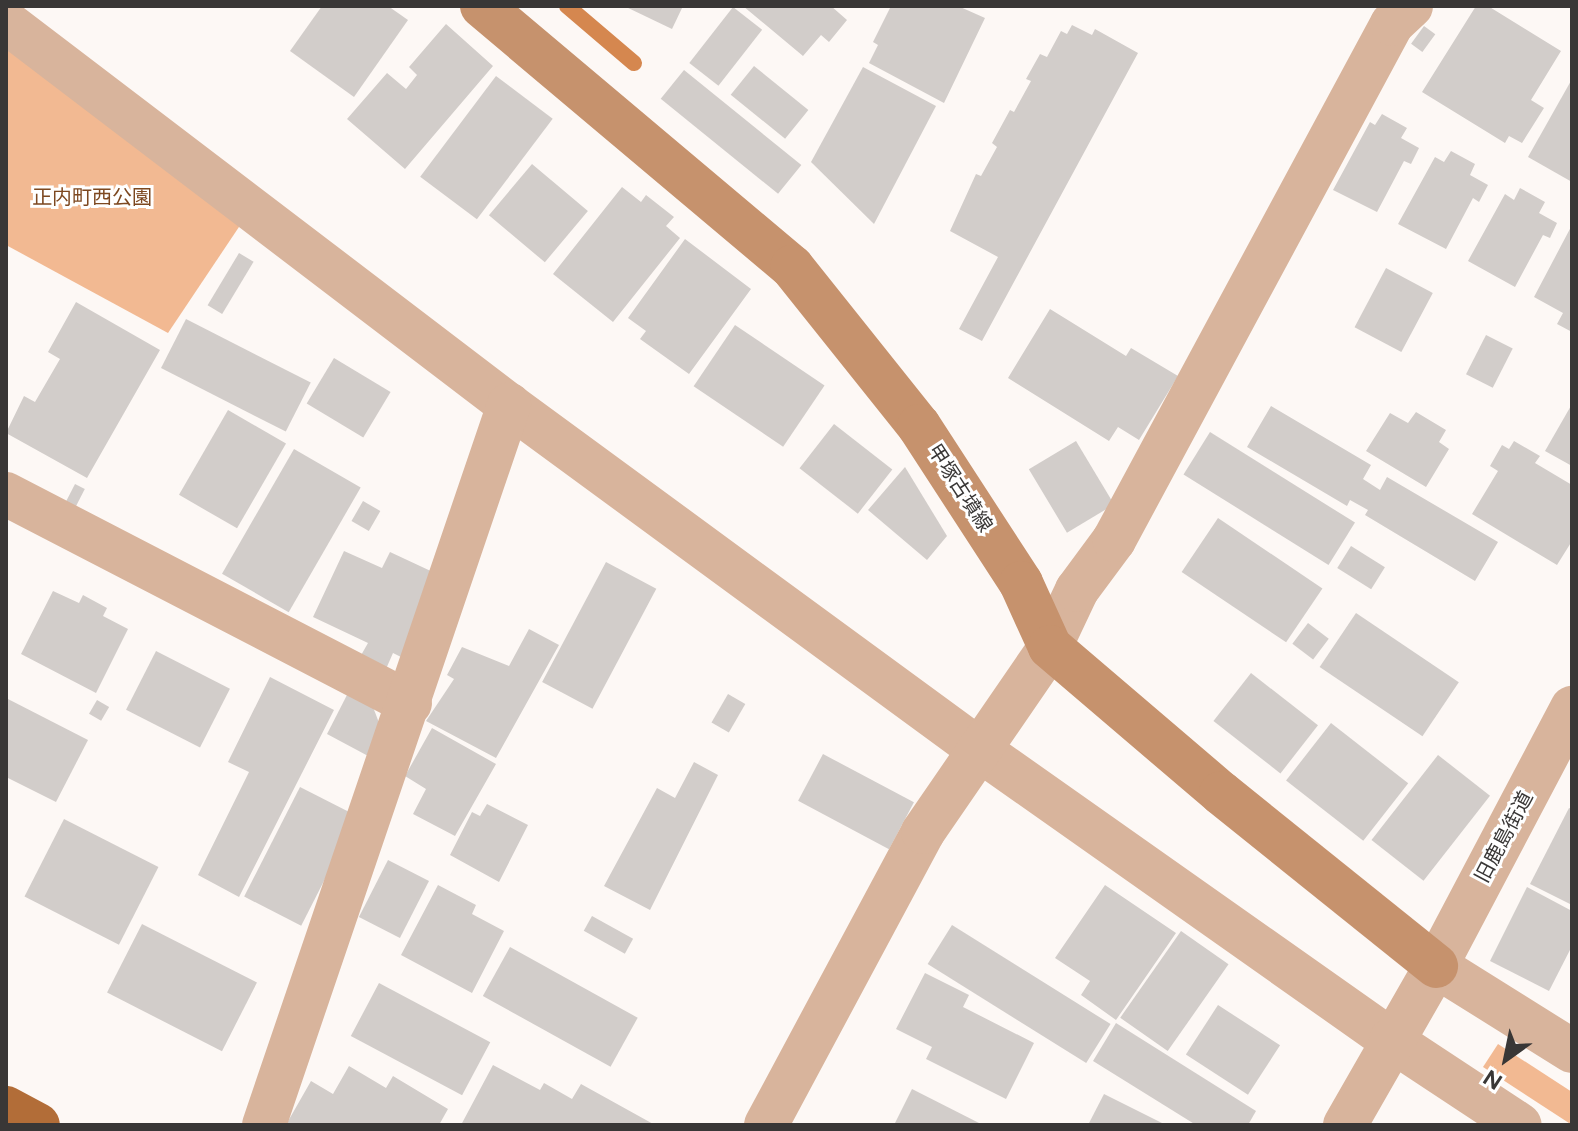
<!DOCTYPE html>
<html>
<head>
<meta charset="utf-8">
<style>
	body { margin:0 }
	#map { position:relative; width:1578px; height:1131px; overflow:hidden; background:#fdf8f5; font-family:Figtree,"Noto Sans JP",sans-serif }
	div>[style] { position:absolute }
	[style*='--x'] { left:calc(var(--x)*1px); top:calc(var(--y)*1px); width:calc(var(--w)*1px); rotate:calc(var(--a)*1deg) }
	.green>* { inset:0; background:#f2b992 }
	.stream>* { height:16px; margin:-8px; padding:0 8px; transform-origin:8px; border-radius:8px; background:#d5874f }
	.building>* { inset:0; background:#d2cdca; transform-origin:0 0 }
	.minor>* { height:44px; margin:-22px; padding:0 22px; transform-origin:22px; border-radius:22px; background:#d8b49c }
	.tertiary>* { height:44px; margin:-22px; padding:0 22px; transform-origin:22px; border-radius:22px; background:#d8b49c }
	.secondary>* { height:44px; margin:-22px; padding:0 22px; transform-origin:22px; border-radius:22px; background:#c6926d }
	.trunk>* { height:44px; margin:-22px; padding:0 22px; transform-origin:22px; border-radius:22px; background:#b26d38 }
	span { translate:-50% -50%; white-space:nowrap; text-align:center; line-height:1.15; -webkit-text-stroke:6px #fff; paint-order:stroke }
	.park-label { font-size:20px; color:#7d4820 }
	.street-label { font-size:20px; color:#393736 }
	.frame { position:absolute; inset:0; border:8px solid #393736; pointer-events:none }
	.north { position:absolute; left:1466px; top:1019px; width:80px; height:80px; -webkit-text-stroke:6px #fff; paint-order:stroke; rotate:213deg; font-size:22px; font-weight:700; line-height:32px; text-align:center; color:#393736 }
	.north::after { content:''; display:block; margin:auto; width:28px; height:36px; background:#393736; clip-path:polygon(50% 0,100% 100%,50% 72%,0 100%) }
</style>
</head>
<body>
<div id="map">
	<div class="green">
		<div style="clip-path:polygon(6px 27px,249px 212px,168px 333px,6px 245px)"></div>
		<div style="clip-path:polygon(1498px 1044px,1572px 1092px,1572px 1125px,1483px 1067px)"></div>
	</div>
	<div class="stream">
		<div style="--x:567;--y:6;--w:88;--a:40.4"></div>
	</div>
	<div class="building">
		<div style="clip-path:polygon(322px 6px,388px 6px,408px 20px,354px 97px,290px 51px)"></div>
		<div style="clip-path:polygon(624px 6px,683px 6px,672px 29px)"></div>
		<div style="clip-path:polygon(743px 6px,831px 6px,847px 20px,829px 42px,821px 35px,803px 56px)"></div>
		<div style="clip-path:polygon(891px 6px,958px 6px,985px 18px,944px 103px,869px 63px,878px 45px,873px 42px)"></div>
		<div style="clip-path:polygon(1476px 6px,1488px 6px,1561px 51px,1531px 100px,1544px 108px,1522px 143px,1509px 136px,1505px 143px,1422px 92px)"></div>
		<div style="left:733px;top:7px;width:37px;height:71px;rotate:38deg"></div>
		<div style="clip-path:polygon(446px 24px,493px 66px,405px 169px,347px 119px,387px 73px,406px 89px,417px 75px,409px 67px)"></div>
		<div style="clip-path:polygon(1072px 25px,1092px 35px,1095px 29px,1138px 53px,982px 341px,959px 329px,998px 257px,950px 231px,976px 174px,981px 176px,997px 147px,992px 143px,1010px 110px,1014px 112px,1031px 81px,1026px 79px,1040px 54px,1047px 57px,1061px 31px,1067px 34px)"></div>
		<div style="left:1424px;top:26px;width:14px;height:22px;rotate:36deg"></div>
		<div style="left:754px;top:66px;width:70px;height:37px;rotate:39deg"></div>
		<div style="clip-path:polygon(863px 67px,936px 106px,874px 224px,811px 162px)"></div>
		<div style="left:684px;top:70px;width:151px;height:37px;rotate:39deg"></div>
		<div style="left:496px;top:76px;width:71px;height:126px;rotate:37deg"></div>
		<div style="clip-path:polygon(1572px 79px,1572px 182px,1528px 157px)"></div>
		<div style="clip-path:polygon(1382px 114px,1407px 128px,1401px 138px,1419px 148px,1411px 164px,1404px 161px,1377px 212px,1333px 190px,1370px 122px,1375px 125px)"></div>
		<div style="clip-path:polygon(1451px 151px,1475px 164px,1470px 175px,1488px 185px,1479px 202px,1473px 198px,1446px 249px,1398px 224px,1435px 157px,1444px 162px)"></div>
		<div style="left:532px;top:164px;width:73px;height:67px;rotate:40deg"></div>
		<div style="clip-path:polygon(622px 187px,641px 202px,646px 195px,674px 217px,666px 226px,680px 238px,613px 322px,553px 274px)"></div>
		<div style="clip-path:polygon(1520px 188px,1545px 202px,1539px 213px,1557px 223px,1550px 238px,1543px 235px,1515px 287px,1468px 261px,1505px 194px,1514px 200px)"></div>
		<div style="clip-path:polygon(1572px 225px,1572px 332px,1557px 324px,1563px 313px,1534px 297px)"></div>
		<div style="clip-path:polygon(685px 239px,751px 289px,689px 374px,640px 339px,646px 331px,628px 318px)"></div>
		<div style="left:239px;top:253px;width:17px;height:61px;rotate:31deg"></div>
		<div style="left:1386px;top:268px;width:53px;height:67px;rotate:28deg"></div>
		<div style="clip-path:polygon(76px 302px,160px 350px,87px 478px,6px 433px,24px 396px,35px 402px,60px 359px,48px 352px)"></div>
		<div style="clip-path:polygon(1050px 309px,1126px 356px,1131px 348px,1178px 376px,1139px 440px,1118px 427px,1109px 441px,1008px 378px)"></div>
		<div style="left:186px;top:319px;width:140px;height:55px;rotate:27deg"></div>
		<div style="left:735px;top:325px;width:108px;height:74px;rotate:34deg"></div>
		<div style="left:1486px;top:335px;width:30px;height:44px;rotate:27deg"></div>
		<div style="left:334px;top:358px;width:66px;height:53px;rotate:31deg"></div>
		<div style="clip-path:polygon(1572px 404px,1572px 466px,1545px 451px)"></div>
		<div style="clip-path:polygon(1271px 406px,1371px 465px,1363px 479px,1380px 490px,1387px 477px,1498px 542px,1475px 581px,1365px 515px,1368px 510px,1350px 500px,1347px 506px,1247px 447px)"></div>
		<div style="left:228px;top:410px;width:67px;height:98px;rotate:30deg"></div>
		<div style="clip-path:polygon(1416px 412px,1446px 430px,1439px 442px,1449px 449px,1426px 487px,1366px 451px,1390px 413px,1408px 423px)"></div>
		<div style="left:834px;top:424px;width:74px;height:56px;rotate:38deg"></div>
		<div style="left:1210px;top:432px;width:171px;height:50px;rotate:32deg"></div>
		<div style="left:1076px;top:441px;width:74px;height:55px;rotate:59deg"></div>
		<div style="clip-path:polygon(1514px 441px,1540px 456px,1535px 463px,1572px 485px,1572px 541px,1557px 565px,1472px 514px,1498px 471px,1490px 466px,1502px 445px,1509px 449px)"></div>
		<div style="left:294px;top:449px;width:77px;height:144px;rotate:30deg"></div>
		<div style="clip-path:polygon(905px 467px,947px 536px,927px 560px,868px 510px)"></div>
		<div style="left:75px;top:484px;width:11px;height:22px;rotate:27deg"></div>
		<div style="left:363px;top:501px;width:20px;height:23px;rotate:30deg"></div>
		<div style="left:1218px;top:518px;width:126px;height:65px;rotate:34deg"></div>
		<div style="left:1351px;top:546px;width:40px;height:26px;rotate:32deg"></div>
		<div style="clip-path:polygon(344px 551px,382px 568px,390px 552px,435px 573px,407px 660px,393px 653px,386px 669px,360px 657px,368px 643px,313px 617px)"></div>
		<div style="left:606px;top:562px;width:57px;height:136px;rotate:28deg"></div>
		<div style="clip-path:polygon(53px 591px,79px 603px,83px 595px,107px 608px,103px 616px,128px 629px,96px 693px,21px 654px)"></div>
		<div style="left:1356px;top:613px;width:124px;height:65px;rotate:34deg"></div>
		<div style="left:1308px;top:623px;width:26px;height:26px;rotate:37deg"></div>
		<div style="clip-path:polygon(529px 629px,559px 645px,496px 758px,426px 721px,454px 679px,447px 675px,462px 647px,509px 666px)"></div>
		<div style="left:156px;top:651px;width:83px;height:66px;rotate:27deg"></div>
		<div style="left:1251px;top:673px;width:85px;height:61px;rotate:38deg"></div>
		<div style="clip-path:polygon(270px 677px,334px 710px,239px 897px,198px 875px,249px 772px,228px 762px)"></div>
		<div style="clip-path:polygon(348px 693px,373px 707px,381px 728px,370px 757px,327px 734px)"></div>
		<div style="left:728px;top:694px;width:20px;height:33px;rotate:30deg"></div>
		<div style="clip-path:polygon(6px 698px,88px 740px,56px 802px,6px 777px)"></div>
		<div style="left:97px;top:700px;width:14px;height:16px;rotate:30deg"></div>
		<div style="left:1331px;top:723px;width:98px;height:73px;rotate:38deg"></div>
		<div style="clip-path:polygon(432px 728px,496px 764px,455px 836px,413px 814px,426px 789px,405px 776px)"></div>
		<div style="left:823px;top:754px;width:103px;height:53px;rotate:28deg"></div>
		<div style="left:1438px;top:755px;width:66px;height:108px;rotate:38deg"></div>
		<div style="clip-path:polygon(694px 762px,718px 775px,650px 910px,604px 886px,657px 788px,675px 798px)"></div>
		<div style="left:300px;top:787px;width:64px;height:123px;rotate:27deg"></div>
		<div style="clip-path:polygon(487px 804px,528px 825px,499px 882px,450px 855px,472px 812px,480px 816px)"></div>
		<div style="clip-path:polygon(1569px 808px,1572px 809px,1572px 905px,1530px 884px)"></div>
		<div style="left:64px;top:819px;width:106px;height:87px;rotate:27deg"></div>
		<div style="left:388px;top:860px;width:46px;height:64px;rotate:27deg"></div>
		<div style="clip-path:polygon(438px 885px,476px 905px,472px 914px,504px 931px,472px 993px,401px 955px)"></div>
		<div style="clip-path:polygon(1105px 885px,1176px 933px,1116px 1020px,1081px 995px,1090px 981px,1055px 958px)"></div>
		<div style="clip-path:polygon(1527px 887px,1572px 911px,1572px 946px,1549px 991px,1490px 961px)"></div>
		<div style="left:592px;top:916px;width:47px;height:17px;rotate:29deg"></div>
		<div style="left:142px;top:924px;width:129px;height:77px;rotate:27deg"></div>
		<div style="left:952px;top:925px;width:187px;height:46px;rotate:32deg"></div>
		<div style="left:1181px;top:931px;width:58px;height:106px;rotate:35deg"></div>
		<div style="left:510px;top:947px;width:146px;height:56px;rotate:29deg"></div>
		<div style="clip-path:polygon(925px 973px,969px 995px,963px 1007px,1034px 1043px,1006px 1099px,926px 1059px,932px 1047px,896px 1029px)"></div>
		<div style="left:379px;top:983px;width:126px;height:60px;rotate:28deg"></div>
		<div style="left:1218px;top:1005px;width:74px;height:59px;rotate:33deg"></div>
		<div style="clip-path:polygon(1116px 1023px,1256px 1111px,1248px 1125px,1196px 1125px,1093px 1061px)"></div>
		<div style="clip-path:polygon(493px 1065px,540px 1090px,544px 1083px,572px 1099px,581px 1084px,655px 1125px,461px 1125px)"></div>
		<div style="clip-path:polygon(349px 1066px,386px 1088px,393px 1076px,448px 1109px,439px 1125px,287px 1123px,311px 1081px,333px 1094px)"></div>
		<div style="clip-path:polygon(912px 1089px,983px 1125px,894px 1125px)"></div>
		<div style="clip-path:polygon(1104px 1094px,1166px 1125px,1088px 1125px)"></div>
	</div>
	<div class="minor">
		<div style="--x:6;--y:22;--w:632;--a:37.29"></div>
		<div style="--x:509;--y:405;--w:585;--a:36.24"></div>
		<div style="--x:981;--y:751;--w:502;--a:35.18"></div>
		<div style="--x:1391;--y:1040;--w:154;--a:33.4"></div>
		<div style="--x:6;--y:494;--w:455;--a:27.4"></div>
		<div style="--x:1436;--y:966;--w:160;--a:32"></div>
		<div style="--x:264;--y:1125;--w:761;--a:-71.21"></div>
		<div style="--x:766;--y:1125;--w:332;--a:-61.8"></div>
		<div style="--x:923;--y:832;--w:224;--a:-55.5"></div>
		<div style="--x:1050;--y:647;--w:63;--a:-64.7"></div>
		<div style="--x:1077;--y:590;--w:62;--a:-53.5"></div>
		<div style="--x:1114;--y:540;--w:586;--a:-61.69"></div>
		<div style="--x:1392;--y:24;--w:26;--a:-43"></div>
	</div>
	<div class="tertiary">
		<div style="--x:1345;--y:1125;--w:183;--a:-60.2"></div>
		<div style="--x:1436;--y:966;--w:292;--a:-62.2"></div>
	</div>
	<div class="secondary">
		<div style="--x:482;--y:6;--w:405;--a:40.1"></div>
		<div style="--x:792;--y:267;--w:203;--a:51.4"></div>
		<div style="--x:919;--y:426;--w:187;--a:57"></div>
		<div style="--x:1021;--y:583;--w:70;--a:65.6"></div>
		<div style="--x:1050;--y:647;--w:225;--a:40.5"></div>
		<div style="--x:1221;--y:793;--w:276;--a:38.8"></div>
	</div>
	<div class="trunk">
		<div style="--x:6;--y:1108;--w:36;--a:28"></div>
	</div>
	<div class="park-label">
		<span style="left:92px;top:197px">正内町西公園</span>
	</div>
	<div class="street-label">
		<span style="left:960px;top:488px;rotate:57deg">甲塚古墳線</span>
		<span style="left:1504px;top:837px;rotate:-62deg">旧鹿島街道</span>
	</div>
	<div class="frame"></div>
	<div class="north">N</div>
</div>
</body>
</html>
